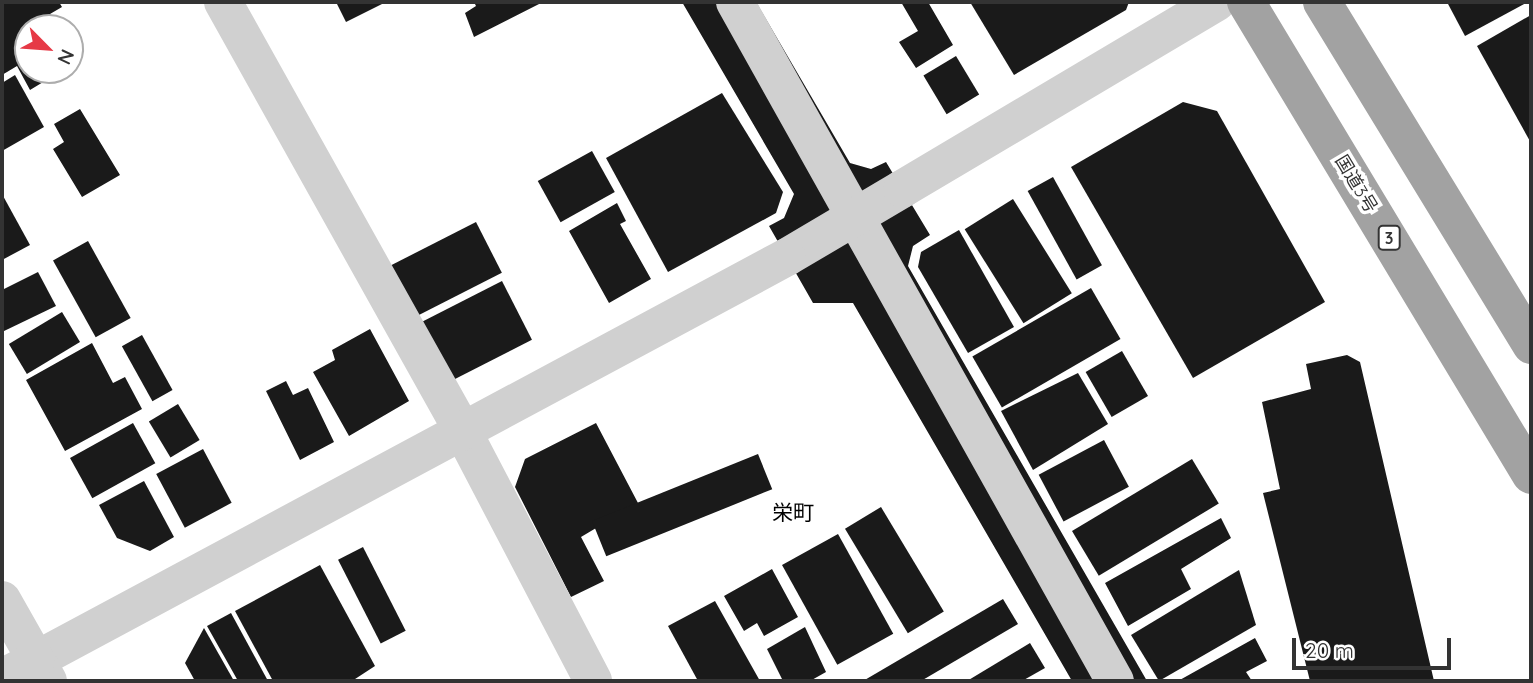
<!DOCTYPE html>
<html>
<head>
<meta charset="utf-8">
<style>
	body { margin:0 }
	#map { position:relative; width:1533px; height:683px; overflow:hidden; background:#fff; font-family:Quicksand,"Noto Sans JP",sans-serif }
	div>[style] { position:absolute }
	[style*='--x'] { left:calc(var(--x)*1px); top:calc(var(--y)*1px); width:calc(var(--w)*1px); rotate:calc(var(--a)*1deg) }
	.building>* { inset:0; background:#1a1a1a; transform-origin:0 0 }
	.pedestrian>* { height:38px; margin:-19px; padding:0 19px; transform-origin:19px; border-radius:19px; background:#d0d0d0 }
	.minor>* { height:38px; margin:-19px; padding:0 19px; transform-origin:19px; border-radius:19px; background:#d0d0d0 }
	.tertiary>* { height:38px; margin:-19px; padding:0 19px; transform-origin:19px; border-radius:19px; background:#d0d0d0 }
	.trunk>* { height:38px; margin:-19px; padding:0 19px; transform-origin:19px; border-radius:19px; background:#a2a2a2 }
	span { translate:-50% -50%; white-space:nowrap; text-align:center; line-height:1.15; -webkit-text-stroke:7px #fff; paint-order:stroke }
	.shield-label span { padding:2px 5px; background:#fff; border:2px solid; border-radius:5px; -webkit-text-stroke-width:0 }
	.shield-label { font-size:16px; color:#333; font-weight:700 }
	.street-label { font-size:18px; color:#333 }
	.quarter-label { font-size:21px; color:#000 }
	.frame { position:absolute; inset:0; border:4px solid #333; pointer-events:none }
	.north { position:absolute; left:14px; top:14px; width:70px; height:70px; box-sizing:border-box; background:#fff; border:2px solid #adadad; border-radius:50%; rotate:115deg; font-size:19px; font-weight:700; line-height:28px; text-align:center; color:#333 }
	.north::after { content:''; display:block; margin:auto; width:24px; height:32px; background:#e63946; clip-path:polygon(50% 0,100% 100%,50% 72%,0 100%) }
	.scale { position:absolute; left:1292px; top:638px; width:159px; height:32px; box-sizing:border-box; border:4px solid #333; border-top:0; padding-left:9px; font-size:21px; line-height:24px; white-space:nowrap; color:#333; -webkit-text-stroke:5px #fff; paint-order:stroke }
</style>
</head>
<body>
<div id="map">
	<div class="building">
		<div style="clip-path:polygon(2px 2px,59px 2px,62px 7px,50px 14px,58px 28px,28px 28px,28px 70px,63px 70px,30px 90px,17px 66px,2px 75px)"></div>
		<div style="clip-path:polygon(336px 2px,386px 2px,346px 22px)"></div>
		<div style="clip-path:polygon(474px 2px,543px 2px,474px 37px,465px 13px,476px 6px)"></div>
		<div style="clip-path:polygon(682px 2px,756px 2px,850px 163px,871px 169px,886px 162px,930px 235px,913px 246px,908px 266px,1147px 681px,1072px 681px,853px 303px,813px 303px,769px 226px,784px 218px,794px 194px)"></div>
		<div style="clip-path:polygon(901px 2px,928px 2px,953px 45px,916px 68px,899px 42px,918px 31px)"></div>
		<div style="clip-path:polygon(970px 2px,1129px 2px,1126px 10px,1014px 75px)"></div>
		<div style="clip-path:polygon(1447px 2px,1528px 2px,1465px 36px)"></div>
		<div style="clip-path:polygon(1531px 15px,1531px 143px,1477px 46px)"></div>
		<div style="left:956px;top:56px;width:45px;height:38px;rotate:59deg"></div>
		<div style="clip-path:polygon(15px 75px,44px 127px,2px 151px,2px 83px)"></div>
		<div style="clip-path:polygon(722px 93px,783px 192px,776px 213px,668px 272px,606px 158px)"></div>
		<div style="clip-path:polygon(1183px 102px,1217px 111px,1325px 302px,1193px 378px,1071px 167px)"></div>
		<div style="clip-path:polygon(80px 109px,120px 175px,82px 197px,53px 149px,64px 142px,54px 124px)"></div>
		<div style="left:592px;top:151px;width:47px;height:62px;rotate:61deg"></div>
		<div style="left:1053px;top:177px;width:101px;height:29px;rotate:61deg"></div>
		<div style="clip-path:polygon(2px 194px,30px 245px,2px 260px)"></div>
		<div style="left:1013px;top:199px;width:111px;height:57px;rotate:58deg"></div>
		<div style="clip-path:polygon(617px 203px,626px 221px,620px 224px,651px 279px,609px 303px,569px 231px)"></div>
		<div style="left:476px;top:222px;width:57px;height:103px;rotate:63deg"></div>
		<div style="clip-path:polygon(959px 230px,1014px 327px,968px 353px,918px 267px,921px 252px)"></div>
		<div style="left:88px;top:241px;width:88px;height:40px;rotate:61deg"></div>
		<div style="clip-path:polygon(38px 272px,56px 306px,2px 332px,2px 290px)"></div>
		<div style="left:502px;top:281px;width:66px;height:104px;rotate:63deg"></div>
		<div style="left:1091px;top:288px;width:59px;height:137px;rotate:60deg"></div>
		<div style="left:62px;top:312px;width:35px;height:62px;rotate:59deg"></div>
		<div style="clip-path:polygon(370px 329px,409px 401px,349px 436px,313px 372px,335px 360px,332px 350px)"></div>
		<div style="left:142px;top:335px;width:63px;height:23px;rotate:61deg"></div>
		<div style="clip-path:polygon(92px 343px,113px 383px,125px 377px,142px 409px,65px 451px,26px 380px)"></div>
		<div style="left:1122px;top:351px;width:52px;height:42px;rotate:60deg"></div>
		<div style="clip-path:polygon(1347px 355px,1360px 362px,1434px 681px,1310px 681px,1263px 493px,1280px 489px,1262px 402px,1311px 389px,1306px 364px)"></div>
		<div style="clip-path:polygon(1078px 373px,1108px 424px,1033px 470px,1001px 411px)"></div>
		<div style="clip-path:polygon(286px 381px,293px 395px,308px 388px,334px 442px,300px 460px,266px 391px)"></div>
		<div style="left:178px;top:404px;width:42px;height:34px;rotate:59deg"></div>
		<div style="left:133px;top:423px;width:46px;height:72px;rotate:61deg"></div>
		<div style="clip-path:polygon(596px 423px,638px 503px,581px 537px,604px 581px,571px 597px,515px 487px,525px 459px)"></div>
		<div style="left:1104px;top:440px;width:53px;height:74px;rotate:62deg"></div>
		<div style="left:203px;top:449px;width:61px;height:53px;rotate:62deg"></div>
		<div style="left:758px;top:454px;width:38px;height:179px;rotate:68deg"></div>
		<div style="left:1192px;top:459px;width:52px;height:140px;rotate:59deg"></div>
		<div style="clip-path:polygon(144px 481px,174px 537px,150px 551px,117px 538px,99px 505px)"></div>
		<div style="left:881px;top:507px;width:122px;height:42px;rotate:59deg"></div>
		<div style="clip-path:polygon(1221px 518px,1231px 538px,1181px 569px,1191px 589px,1128px 626px,1105px 583px)"></div>
		<div style="left:838px;top:534px;width:114px;height:64px;rotate:61deg"></div>
		<div style="left:363px;top:547px;width:94px;height:28px;rotate:63deg"></div>
		<div style="clip-path:polygon(320px 565px,375px 666px,352px 681px,273px 681px,235px 611px)"></div>
		<div style="clip-path:polygon(772px 569px,798px 617px,764px 636px,757px 623px,744px 631px,724px 596px)"></div>
		<div style="clip-path:polygon(1239px 570px,1256px 625px,1159px 681px,1131px 635px)"></div>
		<div style="clip-path:polygon(1003px 599px,1018px 624px,921px 681px,863px 681px)"></div>
		<div style="clip-path:polygon(715px 601px,760px 681px,698px 681px,668px 626px)"></div>
		<div style="clip-path:polygon(231px 613px,268px 681px,238px 681px,207px 626px)"></div>
		<div style="clip-path:polygon(805px 627px,826px 672px,810px 681px,783px 681px,767px 649px)"></div>
		<div style="clip-path:polygon(204px 628px,234px 681px,195px 681px,185px 663px)"></div>
		<div style="clip-path:polygon(1255px 638px,1267px 661px,1246px 672px,1252px 681px,1178px 681px)"></div>
		<div style="clip-path:polygon(1030px 643px,1045px 668px,1022px 681px,967px 681px)"></div>
	</div>
	<div class="pedestrian">
		<div style="--x:735;--y:2;--w:778;--a:60.77"></div>
		<div style="--x:787;--y:257;--w:134;--a:-30.6"></div>
	</div>
	<div class="minor">
		<div style="--x:223;--y:2;--w:490;--a:60.8"></div>
		<div style="--x:462;--y:430;--w:283;--a:62.4"></div>
		<div style="--x:902;--y:189;--w:366;--a:-30.7"></div>
		<div style="--x:36;--y:660;--w:852;--a:-28.22"></div>
	</div>
	<div class="tertiary">
		<div style="--x:2;--y:600;--w:93;--a:60.4"></div>
		<div style="--x:2;--y:678;--w:38;--a:-28"></div>
	</div>
	<div class="trunk">
		<div style="--x:1246;--y:2;--w:552;--a:58.93"></div>
		<div style="--x:1322;--y:2;--w:402;--a:58.6"></div>
	</div>
	<div class="shield-label">
		<span style="left:1389px;top:238px">3</span>
	</div>
	<div class="street-label">
		<span style="left:1356px;top:184px;rotate:59deg">国道3号</span>
	</div>
	<div class="quarter-label">
		<span style="left:793px;top:512px">栄町</span>
	</div>
	<div class="frame"></div>
	<div class="north">N</div>
	<div class="scale">20 m</div>
</div>
</body>
</html>
